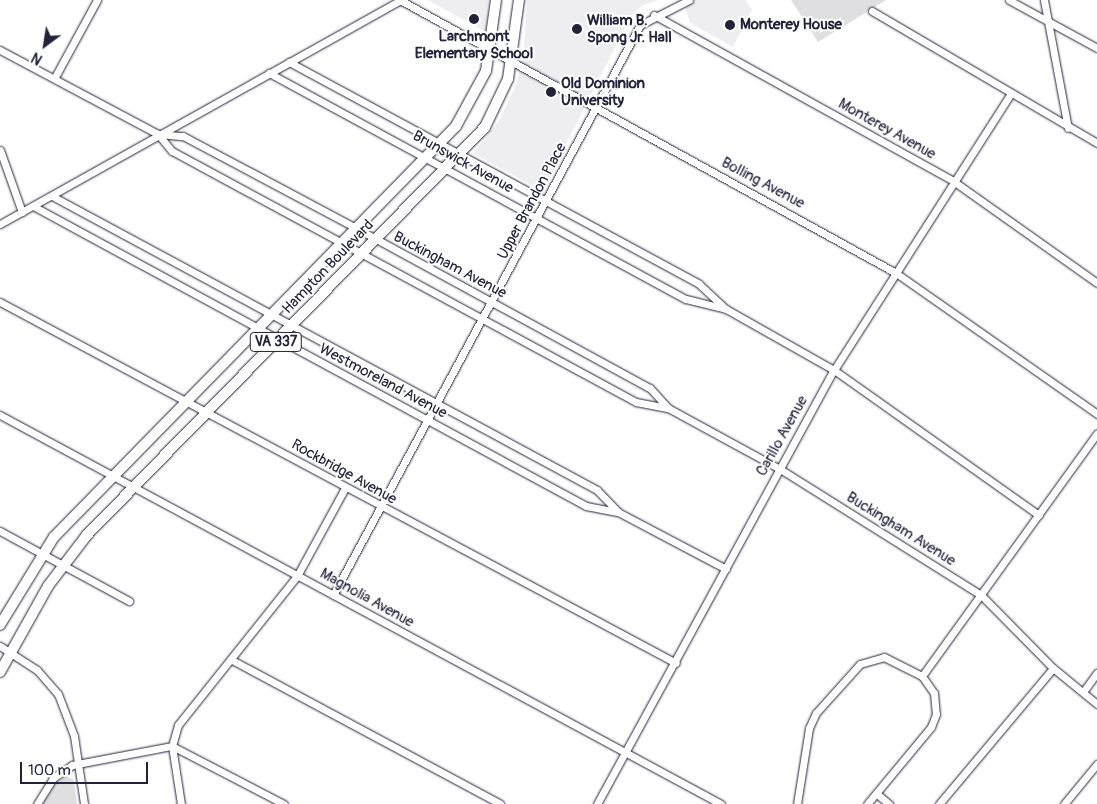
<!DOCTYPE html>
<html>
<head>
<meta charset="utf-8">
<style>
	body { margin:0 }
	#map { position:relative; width:1097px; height:804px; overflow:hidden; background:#fff; font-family:Pangolin,sans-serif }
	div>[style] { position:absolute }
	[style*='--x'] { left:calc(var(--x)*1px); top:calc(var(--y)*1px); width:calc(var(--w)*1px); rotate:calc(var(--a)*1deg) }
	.built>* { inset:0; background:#eeeef1 }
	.green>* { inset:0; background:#dfdfe2 }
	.roads { filter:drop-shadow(0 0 1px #22223b) drop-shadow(0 0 1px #22223b) }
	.minor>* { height:7px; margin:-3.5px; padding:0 3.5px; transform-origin:3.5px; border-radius:3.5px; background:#fff }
	.primary>* { height:10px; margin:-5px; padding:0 5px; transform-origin:5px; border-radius:5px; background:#fff }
	.dots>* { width:14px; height:14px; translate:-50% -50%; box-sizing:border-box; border:2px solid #fff; border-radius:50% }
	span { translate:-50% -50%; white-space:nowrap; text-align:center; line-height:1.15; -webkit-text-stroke:4px #fff; paint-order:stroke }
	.shield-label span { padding:1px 4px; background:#fff; border:1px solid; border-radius:4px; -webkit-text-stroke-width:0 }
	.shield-label { font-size:14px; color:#22223b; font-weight:700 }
	.poi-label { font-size:15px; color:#22223b; font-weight:700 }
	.left { translate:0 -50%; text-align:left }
	.street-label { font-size:15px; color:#22223b }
	.north { position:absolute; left:20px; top:20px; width:50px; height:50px; -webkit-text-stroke:4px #fff; paint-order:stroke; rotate:211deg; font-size:14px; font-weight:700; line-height:20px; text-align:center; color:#22223b }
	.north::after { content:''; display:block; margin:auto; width:18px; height:22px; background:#22223b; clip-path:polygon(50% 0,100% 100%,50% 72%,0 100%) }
	.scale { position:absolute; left:20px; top:762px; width:128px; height:22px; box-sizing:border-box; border:2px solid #22223b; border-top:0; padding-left:6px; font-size:15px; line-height:18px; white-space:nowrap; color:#22223b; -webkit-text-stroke:4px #fff; paint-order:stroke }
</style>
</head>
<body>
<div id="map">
	<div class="built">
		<div style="clip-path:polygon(427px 0,489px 0,486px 32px,437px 5px)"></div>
		<div style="clip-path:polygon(527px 0,658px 0,643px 5px,631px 16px,542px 191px,473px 153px,499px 121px,516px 85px,524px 50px)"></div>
		<div style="clip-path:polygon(683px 0,745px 0,752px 10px,733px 47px,690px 23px)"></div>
	</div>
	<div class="green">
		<div style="clip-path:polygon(791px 0,886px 0,818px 42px)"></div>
		<div style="clip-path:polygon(65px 776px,74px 780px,77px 804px,41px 804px,49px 790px)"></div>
	</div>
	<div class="roads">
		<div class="minor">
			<div style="--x:400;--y:0;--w:566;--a:28.83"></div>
			<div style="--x:896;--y:273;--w:246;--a:35"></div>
			<div style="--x:1009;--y:0;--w:100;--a:28.6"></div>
			<div style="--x:1044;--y:0;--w:130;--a:79.4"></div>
			<div style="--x:872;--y:11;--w:261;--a:30.4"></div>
			<div style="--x:654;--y:15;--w:342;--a:29"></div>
			<div style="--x:953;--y:181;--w:176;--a:35.3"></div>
			<div style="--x:0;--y:50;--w:179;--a:28"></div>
			<div style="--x:158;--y:134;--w:22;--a:51"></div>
			<div style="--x:172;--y:151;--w:528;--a:28.41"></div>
			<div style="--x:636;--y:402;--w:33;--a:11"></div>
			<div style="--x:668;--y:408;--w:128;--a:28.6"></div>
			<div style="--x:780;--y:469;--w:237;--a:32.1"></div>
			<div style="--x:981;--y:595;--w:103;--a:45.4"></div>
			<div style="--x:1053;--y:668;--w:57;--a:39.3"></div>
			<div style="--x:289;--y:62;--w:466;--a:28.4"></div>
			<div style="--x:699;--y:284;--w:37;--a:43"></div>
			<div style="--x:269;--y:73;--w:474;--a:28.5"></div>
			<div style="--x:686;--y:299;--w:41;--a:14"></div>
			<div style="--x:726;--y:309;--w:124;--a:29.5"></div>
			<div style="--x:834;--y:370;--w:251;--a:35.3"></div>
			<div style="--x:55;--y:77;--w:88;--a:-61.4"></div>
			<div style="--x:158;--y:134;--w:25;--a:5"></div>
			<div style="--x:183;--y:136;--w:196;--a:28"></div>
			<div style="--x:356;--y:228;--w:335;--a:28.6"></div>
			<div style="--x:650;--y:388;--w:27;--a:48"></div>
			<div style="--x:0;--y:150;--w:66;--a:70.5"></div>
			<div style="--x:52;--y:196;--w:619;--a:28.34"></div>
			<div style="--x:597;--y:490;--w:30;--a:46"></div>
			<div style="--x:33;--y:206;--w:629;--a:28.48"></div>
			<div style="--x:586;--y:506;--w:33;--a:11"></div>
			<div style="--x:618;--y:512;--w:122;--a:27.8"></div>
			<div style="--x:0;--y:224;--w:458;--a:-29.2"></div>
			<div style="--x:0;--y:302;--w:766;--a:28.1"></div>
			<div style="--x:0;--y:415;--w:819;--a:28.35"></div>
			<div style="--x:0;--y:531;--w:147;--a:28.5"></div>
			<div style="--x:333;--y:595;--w:647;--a:-61.69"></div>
			<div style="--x:640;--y:25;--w:55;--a:-27"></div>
			<div style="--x:0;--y:646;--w:44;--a:33"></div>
			<div style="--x:37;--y:670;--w:32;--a:49"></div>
			<div style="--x:58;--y:694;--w:45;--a:69.1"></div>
			<div style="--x:74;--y:736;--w:69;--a:81.6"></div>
			<div style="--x:232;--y:660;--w:304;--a:28.2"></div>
			<div style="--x:922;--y:676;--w:299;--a:-54.2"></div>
			<div style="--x:1083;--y:692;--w:24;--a:-54"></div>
			<div style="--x:877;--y:794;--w:16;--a:40"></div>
			<div style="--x:37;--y:804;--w:31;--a:-58"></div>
			<div style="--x:53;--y:778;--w:23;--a:-34"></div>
			<div style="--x:72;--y:765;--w:102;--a:-10.8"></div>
			<div style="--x:172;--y:746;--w:126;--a:27.4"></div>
			<div style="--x:181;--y:804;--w:59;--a:-98.8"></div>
			<div style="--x:172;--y:746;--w:22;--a:-74"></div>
			<div style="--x:178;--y:725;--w:191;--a:-51.4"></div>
			<div style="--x:297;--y:576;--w:100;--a:-61.4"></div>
			<div style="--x:597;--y:804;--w:494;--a:-61.4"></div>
			<div style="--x:834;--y:370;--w:329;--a:-57.4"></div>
			<div style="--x:797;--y:804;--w:77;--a:-81"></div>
			<div style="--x:809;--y:728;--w:17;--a:-65"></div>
			<div style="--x:816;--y:713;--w:66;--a:-48.1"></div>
			<div style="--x:860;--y:664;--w:25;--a:-16"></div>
			<div style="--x:884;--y:657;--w:42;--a:26.6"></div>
			<div style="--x:922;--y:676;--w:21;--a:55"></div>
			<div style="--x:934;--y:693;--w:21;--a:85"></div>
			<div style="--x:936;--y:714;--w:14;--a:111"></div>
			<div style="--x:931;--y:727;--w:100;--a:129.7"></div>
			<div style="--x:939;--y:804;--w:177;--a:-50"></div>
			<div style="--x:1064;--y:804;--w:52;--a:-50.5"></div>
		</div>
		<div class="primary">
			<div style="--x:0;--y:625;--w:103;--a:-58.5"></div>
			<div style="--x:54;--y:537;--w:575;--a:-45.63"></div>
			<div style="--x:456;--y:126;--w:63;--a:-61.4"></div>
			<div style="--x:486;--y:71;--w:72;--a:-82"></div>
			<div style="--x:0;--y:672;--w:98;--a:-60.8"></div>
			<div style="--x:48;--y:586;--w:64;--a:-52.6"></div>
			<div style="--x:87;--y:535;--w:570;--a:-45.71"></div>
			<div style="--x:485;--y:127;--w:53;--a:-64.4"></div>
			<div style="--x:508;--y:79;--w:80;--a:-82.1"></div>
		</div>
	</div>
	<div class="dots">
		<div style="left:474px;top:19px;background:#22223b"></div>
		<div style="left:730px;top:25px;background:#22223b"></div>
		<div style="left:577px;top:29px;background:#22223b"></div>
		<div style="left:551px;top:92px;background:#22223b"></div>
	</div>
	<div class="shield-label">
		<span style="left:276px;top:342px">VA 337</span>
	</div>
	<div class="poi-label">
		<span class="left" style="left:587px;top:29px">William B.<br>Spong Jr. Hall</span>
		<span class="left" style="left:740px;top:25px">Monterey House</span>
		<span style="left:474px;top:45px">Larchmont<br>Elementary School</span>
		<span class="left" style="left:561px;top:92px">Old Dominion<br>University</span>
	</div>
	<div class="street-label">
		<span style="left:887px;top:129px;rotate:29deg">Monterey Avenue</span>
		<span style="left:463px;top:162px;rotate:29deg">Brunswick Avenue</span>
		<span style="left:763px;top:183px;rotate:28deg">Bolling Avenue</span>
		<span style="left:532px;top:201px;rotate:-62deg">Upper Brandon Place</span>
		<span style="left:450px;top:265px;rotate:28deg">Buckingham Avenue</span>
		<span style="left:328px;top:267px;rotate:-46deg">Hampton Boulevard</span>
		<span style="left:383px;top:381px;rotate:28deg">Westmoreland Avenue</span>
		<span style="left:782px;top:436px;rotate:-61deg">Carillo Avenue</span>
		<span style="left:344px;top:472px;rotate:29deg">Rockbridge Avenue</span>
		<span style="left:901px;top:529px;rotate:32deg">Buckingham Avenue</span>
		<span style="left:367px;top:598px;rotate:29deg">Magnolia Avenue</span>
	</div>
	<div class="north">N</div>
	<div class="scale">100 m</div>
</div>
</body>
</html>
